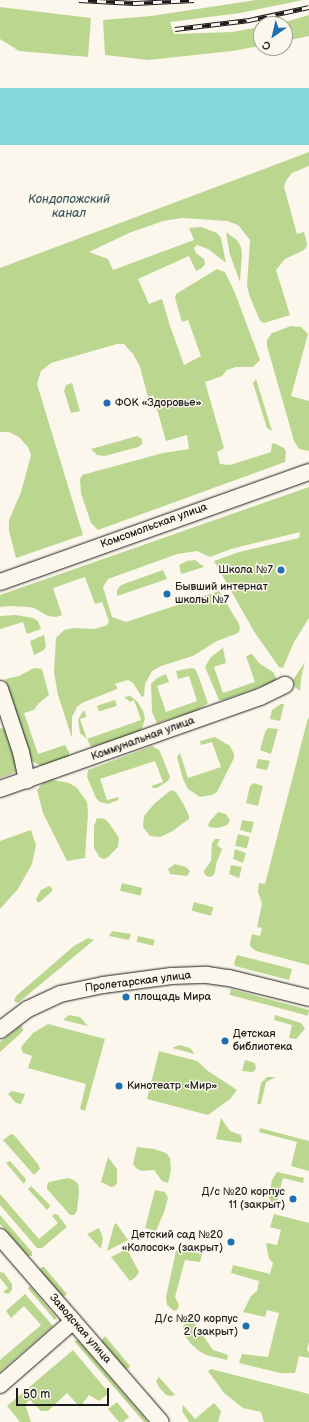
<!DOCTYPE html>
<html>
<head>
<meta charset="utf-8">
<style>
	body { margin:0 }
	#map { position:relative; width:309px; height:1422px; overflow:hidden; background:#fbf7ec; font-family:"Balsamiq Sans",sans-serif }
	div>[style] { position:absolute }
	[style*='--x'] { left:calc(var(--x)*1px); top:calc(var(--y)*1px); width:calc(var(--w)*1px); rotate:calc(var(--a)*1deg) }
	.green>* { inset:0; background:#bbd78f; transform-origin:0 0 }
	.water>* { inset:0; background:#85d7dc; transform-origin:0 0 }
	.roads { filter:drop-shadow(0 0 1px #1c1c1c) drop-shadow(0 0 1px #1c1c1c) }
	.minor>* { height:16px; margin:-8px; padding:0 8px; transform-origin:8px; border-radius:8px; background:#fbf7ec }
	.rail>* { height:4.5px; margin-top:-2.25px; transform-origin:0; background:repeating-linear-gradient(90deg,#fbf7ec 0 9px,#1c1c1c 0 18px); box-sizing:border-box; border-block:1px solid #1c1c1c }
	.dots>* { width:11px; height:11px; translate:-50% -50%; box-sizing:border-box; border:2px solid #fbf7ec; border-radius:50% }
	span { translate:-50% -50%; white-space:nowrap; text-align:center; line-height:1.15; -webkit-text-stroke:3px #fbf7ec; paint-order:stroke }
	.poi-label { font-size:11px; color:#1c1c1c }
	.left { translate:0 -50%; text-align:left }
	.right { translate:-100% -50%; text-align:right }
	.street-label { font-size:11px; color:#1c1c1c }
	.water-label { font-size:12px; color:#415d5f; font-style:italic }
	.north { position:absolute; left:253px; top:16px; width:40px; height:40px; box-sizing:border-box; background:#fbf7ec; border:1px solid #a29f99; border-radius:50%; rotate:214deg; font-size:11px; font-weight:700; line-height:16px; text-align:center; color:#1c1c1c }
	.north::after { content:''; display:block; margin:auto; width:14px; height:18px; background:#1f6fb2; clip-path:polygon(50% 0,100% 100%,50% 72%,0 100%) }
	.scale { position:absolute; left:16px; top:1388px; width:93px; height:18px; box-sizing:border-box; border:2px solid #1c1c1c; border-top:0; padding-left:5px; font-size:12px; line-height:14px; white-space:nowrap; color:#1c1c1c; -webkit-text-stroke:3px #fbf7ec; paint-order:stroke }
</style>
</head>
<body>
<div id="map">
	<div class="green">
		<div style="clip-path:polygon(256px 0,303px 0,240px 13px,170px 22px,174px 34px,232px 32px,261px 27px,261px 46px,232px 51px,148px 60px,105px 55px,103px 20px,151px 16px)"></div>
		<div style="clip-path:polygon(0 7px,91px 18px,88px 57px,19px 51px,0 39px)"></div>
		<div style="clip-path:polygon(309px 15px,309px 36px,285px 41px,285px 24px,278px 24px)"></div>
		<div style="clip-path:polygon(309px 152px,309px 166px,292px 173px,286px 181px,284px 187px,297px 234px,304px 232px,307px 243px,306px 248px,302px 251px,285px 259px,276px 270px,290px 315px,264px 323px,260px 321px,250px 297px,247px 286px,250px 240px,238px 225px,227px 221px,182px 218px,163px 221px,129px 233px,89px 252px,108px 259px,113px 270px,194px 240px,189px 228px,201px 227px,217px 233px,221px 238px,226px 263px,208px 249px,197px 245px,194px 248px,196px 253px,204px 259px,205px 264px,202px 268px,196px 271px,189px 256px,138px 279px,149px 304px,162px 299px,170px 326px,184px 365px,201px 356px,188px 320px,182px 322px,175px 298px,176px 294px,217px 269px,225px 272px,235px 293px,260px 360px,253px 367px,236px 367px,227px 370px,222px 376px,205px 382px,224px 448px,217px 452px,220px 464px,230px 465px,271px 452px,272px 444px,274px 443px,284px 448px,286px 452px,285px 462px,98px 530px,91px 523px,81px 493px,80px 480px,82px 475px,163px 453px,189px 449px,187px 435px,166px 441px,153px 395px,148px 397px,140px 367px,133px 354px,124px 344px,117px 344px,51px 363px,41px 371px,37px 384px,83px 535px,16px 558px,9px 531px,9px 520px,21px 492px,31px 455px,28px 447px,19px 437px,9px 432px,0 432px,0 268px)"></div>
		<div style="clip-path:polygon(226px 232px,237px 240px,241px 247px,242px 253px,240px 282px,230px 255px)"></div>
		<div style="clip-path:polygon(291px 326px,301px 327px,308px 334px,291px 396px,309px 401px,309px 451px,299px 449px,294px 441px,267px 346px,267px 340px,272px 333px)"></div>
		<div style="clip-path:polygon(256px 379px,272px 431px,267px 428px,253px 383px)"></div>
		<div style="clip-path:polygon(72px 383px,80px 411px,71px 413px,64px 391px,66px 385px)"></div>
		<div style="clip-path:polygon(137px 436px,142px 439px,142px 444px,138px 447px,105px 456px,97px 455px,91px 449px)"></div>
		<div style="clip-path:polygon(309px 487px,309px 618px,294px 642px,283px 668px,279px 667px,255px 633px,214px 561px,239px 552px,299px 538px,300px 532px,231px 549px,210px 557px,197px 551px,177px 554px,108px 579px,103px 587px,112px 617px,126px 622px,219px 591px,239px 624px,240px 630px,238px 633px,217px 641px,193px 656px,161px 666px,152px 671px,145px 684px,144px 696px,142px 697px,133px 683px,128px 680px,114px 684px,117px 686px,117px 689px,82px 703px,77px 707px,72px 717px,72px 738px,58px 695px,54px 672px,56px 638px,64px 630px,73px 628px,95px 629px,107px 625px,109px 621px,102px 602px,95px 604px,85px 577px,53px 588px,62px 615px,56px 617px,48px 616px,34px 608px,28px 607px,10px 606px,0 607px,0 595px)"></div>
		<div style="clip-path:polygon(195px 560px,204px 567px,181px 574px,179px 565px,187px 561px)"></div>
		<div style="clip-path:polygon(163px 570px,167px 579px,117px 596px,117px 590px,121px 585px)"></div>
		<div style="clip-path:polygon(16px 615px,33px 618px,38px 621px,41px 629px,27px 634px,23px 622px,0 629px,0 616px)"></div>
		<div style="clip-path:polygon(44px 635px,46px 646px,44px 650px,34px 655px,30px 641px)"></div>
		<div style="clip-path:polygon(223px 648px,226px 663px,214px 667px,223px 693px,255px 682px,246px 656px,252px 654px,259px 663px,274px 673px,277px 681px,223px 700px,219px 700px,205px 667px,211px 657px)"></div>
		<div style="clip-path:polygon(305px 662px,301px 678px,300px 691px,295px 687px,293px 680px)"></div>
		<div style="clip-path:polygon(34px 668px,42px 669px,49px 695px,38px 704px,34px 710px,24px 713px,38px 754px,65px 745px,69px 752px,69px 756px,66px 758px,43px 765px,39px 765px,31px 760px,5px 679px,19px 676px)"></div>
		<div style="clip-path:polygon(191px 668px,195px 669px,198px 675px,208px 703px,198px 710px,157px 723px,152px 712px,151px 684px,157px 678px,166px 674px,169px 682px,157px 686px,166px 712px,197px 701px,189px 676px,178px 679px,176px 671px)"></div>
		<div style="clip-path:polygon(130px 696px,137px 701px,143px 711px,145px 718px,142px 729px,139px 732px,91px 747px,87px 739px,80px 733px,78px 720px,82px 713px,85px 710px,86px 717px,80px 719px,87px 739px,141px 720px,134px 700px,130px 702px,124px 697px)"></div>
		<div style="left:115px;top:700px;width:6px;height:19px;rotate:72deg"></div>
		<div style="clip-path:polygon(281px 704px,284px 704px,280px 721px,270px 719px,272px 710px)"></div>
		<div style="clip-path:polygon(308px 718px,309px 718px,309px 965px,256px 951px,250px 946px,250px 943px,252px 934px,260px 936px,262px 928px,257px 927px,262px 904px,258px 892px,259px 883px,265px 884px)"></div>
		<div style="clip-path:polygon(0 728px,5px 729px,8px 733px,19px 768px,14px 773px,0 778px)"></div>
		<div style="clip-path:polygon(268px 728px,278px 729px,271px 754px,260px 750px,265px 732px)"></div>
		<div style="clip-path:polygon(215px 737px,230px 746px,234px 754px,234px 758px,217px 792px,212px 795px,200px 797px,188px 789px,183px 779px,177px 757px,180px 753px,188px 778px,221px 767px,212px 742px,201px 745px,200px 741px)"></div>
		<div style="clip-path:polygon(152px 746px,159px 750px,161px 754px,170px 777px,168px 781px,157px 788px,153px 788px,151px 786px,163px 782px,155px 761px,100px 779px,107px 800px,119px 797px,118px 800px,108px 804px,100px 802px,96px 798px,87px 777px,88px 770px)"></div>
		<div style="clip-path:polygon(258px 759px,270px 761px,267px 770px,256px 768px)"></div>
		<div style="clip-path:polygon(53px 780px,69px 783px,77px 788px,87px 802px,88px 813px,85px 858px,67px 861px,43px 813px,37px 790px,43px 783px)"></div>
		<div style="clip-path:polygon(254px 783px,263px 786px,258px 806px,246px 803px,250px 786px)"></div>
		<div style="clip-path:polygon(171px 790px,176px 792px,184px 805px,189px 816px,189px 819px,171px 832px,160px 837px,150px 836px,143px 827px,144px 816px,155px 803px)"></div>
		<div style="clip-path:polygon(218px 812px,226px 814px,230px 821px,227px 825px,218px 828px,209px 827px,208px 825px,210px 821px)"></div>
		<div style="clip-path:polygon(97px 818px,105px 819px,109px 823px,119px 838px,118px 847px,108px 857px,104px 859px,100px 858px,94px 848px,94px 826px)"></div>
		<div style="clip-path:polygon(242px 820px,254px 822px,251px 833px,240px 830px)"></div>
		<div style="clip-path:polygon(31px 830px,36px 845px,32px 864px,18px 889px,0 909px,0 841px)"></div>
		<div style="left:238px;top:834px;width:12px;height:12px;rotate:14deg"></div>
		<div style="clip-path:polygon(215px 839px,220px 839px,217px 845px,222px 849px,216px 864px,215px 872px,213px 876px,209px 877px,205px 875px,204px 871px,211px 861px,212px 843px)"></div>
		<div style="clip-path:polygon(235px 849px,246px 853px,243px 863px,233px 859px)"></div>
		<div style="clip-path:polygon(175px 864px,186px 867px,190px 871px,188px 875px,186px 876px,170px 874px,168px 869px)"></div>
		<div style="clip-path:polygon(231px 865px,242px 867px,239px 878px,229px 874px)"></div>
		<div style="left:122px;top:883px;width:21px;height:8px;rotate:14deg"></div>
		<div style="clip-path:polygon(49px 886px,52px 888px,52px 891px,40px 902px,37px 902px,36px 899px,41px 890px)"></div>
		<div style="left:194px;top:902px;width:20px;height:9px;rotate:15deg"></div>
		<div style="clip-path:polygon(112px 931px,131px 934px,129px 940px,109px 936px)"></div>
		<div style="left:138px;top:936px;width:17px;height:6px;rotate:13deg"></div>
		<div style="clip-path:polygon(88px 938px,94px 940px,18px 1003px,14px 1001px,16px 996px,74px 946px)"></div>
		<div style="clip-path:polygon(237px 955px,292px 969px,289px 980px,235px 966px,234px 963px)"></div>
		<div style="left:231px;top:989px;width:81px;height:6px;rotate:15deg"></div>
		<div style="clip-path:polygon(69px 1015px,80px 1017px,88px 1026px,63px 1020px)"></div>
		<div style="clip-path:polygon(275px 1015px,301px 1023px,305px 1029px,296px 1039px,289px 1038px,292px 1025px,274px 1020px)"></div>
		<div style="clip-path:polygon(48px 1024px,105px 1039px,85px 1111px,80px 1109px,86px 1084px,28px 1068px,32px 1056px,23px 1053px,21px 1047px,33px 1033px)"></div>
		<div style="clip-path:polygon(21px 1025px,23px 1030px,21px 1033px,0 1052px,0 1042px)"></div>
		<div style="clip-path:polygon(179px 1045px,190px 1048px,195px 1054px,172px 1048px)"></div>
		<div style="clip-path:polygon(159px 1051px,197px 1061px,208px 1071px,237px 1090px,230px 1099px,208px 1115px,147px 1099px)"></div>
		<div style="clip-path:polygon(245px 1060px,255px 1063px,256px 1069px,253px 1072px,242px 1071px)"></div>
		<div style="clip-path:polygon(267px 1077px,276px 1077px,266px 1082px,261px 1104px,257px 1104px,261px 1083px)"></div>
		<div style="clip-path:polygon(12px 1091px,25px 1094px,21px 1104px,16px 1103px,8px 1094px)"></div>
		<div style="clip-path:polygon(221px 1118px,230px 1131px,241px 1135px,242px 1140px,241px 1143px,216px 1139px)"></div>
		<div style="clip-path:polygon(260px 1128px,309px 1141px,309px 1171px,291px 1166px,297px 1142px,259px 1132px)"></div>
		<div style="clip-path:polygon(11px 1134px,14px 1135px,38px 1164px,40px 1169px,34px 1175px,3px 1140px)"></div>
		<div style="clip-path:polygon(137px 1147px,154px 1149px,166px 1153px,170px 1158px,171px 1170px,168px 1183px,162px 1181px,154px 1170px,141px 1171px,136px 1168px,133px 1164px)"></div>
		<div style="clip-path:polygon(108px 1157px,117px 1169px,117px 1183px,115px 1186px,111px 1187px,101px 1182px)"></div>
		<div style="clip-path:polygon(10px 1161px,25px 1178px,26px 1180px,24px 1184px,6px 1163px)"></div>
		<div style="clip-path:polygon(277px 1172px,304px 1178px,303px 1183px,283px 1178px,275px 1209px,269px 1198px,270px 1190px,272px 1180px)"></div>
		<div style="clip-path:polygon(68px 1178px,74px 1180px,78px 1184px,79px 1191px,77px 1211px,74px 1215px,70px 1215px,47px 1189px,47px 1185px,49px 1182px)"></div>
		<div style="clip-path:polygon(31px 1186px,49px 1204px,50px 1206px,47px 1210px,28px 1189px)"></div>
		<div style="clip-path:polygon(155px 1190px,165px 1192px,168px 1198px,164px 1212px,156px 1231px,145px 1228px)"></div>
		<div style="clip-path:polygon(0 1194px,39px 1239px,58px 1223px,52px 1216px,54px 1214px,58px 1215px,67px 1227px,42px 1248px,37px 1248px,0 1205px)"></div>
		<div style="clip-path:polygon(274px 1214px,309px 1223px,309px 1342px,307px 1350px,309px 1352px,309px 1358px,299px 1356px,295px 1373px,280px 1373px,239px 1363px,242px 1354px,268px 1357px,279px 1313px,267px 1310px,265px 1317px,243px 1312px,251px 1296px,257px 1291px,259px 1281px,231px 1273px,233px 1265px,270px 1274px,273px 1263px,269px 1259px,266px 1243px,277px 1245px,281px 1230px,270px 1227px)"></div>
		<div style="clip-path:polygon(0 1215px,32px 1252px,32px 1256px,28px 1256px,0 1224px)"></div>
		<div style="clip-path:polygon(116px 1223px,128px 1240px,107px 1251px,114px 1225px)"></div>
		<div style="clip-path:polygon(99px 1228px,103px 1238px,101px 1249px,87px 1234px)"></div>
		<div style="clip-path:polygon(127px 1249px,139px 1272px,136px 1277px,130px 1281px,111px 1257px)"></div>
		<div style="clip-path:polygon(179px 1249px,202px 1254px,200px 1262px,185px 1260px,175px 1297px,179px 1305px,178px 1309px,174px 1311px,167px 1305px,166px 1297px,176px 1251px)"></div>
		<div style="clip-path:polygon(42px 1267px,44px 1267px,67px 1294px,63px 1297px,42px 1273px,40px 1269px)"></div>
		<div style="clip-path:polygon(0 1272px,4px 1273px,12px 1284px,12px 1290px,8px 1294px,3px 1292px,8px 1288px,0 1278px)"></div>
		<div style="left:30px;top:1286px;width:42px;height:3px;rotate:50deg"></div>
		<div style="clip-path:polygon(25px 1294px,53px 1326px,0 1372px,0 1360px,41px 1325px,24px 1306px,11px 1318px,6px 1311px)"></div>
		<div style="clip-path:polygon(193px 1321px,213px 1350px,226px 1354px,228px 1356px,227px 1360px,206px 1355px,199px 1351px,191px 1344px,184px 1335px,183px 1326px,186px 1323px)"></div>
		<div style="clip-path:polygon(105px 1336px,130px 1366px,129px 1368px,125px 1369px,101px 1341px)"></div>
		<div style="clip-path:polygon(78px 1340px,148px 1422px,144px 1422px,74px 1341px)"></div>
		<div style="clip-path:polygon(73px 1350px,109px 1393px,99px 1401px,89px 1395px,80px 1407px,67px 1393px,48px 1411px,41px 1411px,30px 1400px,25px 1404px,31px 1422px,20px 1422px,7px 1406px)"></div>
		<div style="clip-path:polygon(211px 1369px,309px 1394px,309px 1422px,264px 1422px,261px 1412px,243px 1408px,224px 1393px,211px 1375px,208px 1371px)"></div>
		<div style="clip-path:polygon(159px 1377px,175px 1395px,170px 1396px,166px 1395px,159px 1387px,156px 1381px)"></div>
		<div style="clip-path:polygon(117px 1402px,129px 1417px,123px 1422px,119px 1422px,108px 1409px)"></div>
		<div style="clip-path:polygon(214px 1403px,221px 1411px,218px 1422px,189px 1422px,182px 1411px,183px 1405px,195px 1419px)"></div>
	</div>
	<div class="water">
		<div style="left:309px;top:88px;width:57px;height:330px;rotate:90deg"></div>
	</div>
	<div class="roads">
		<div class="minor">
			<div style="--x:0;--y:582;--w:328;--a:-19.6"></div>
			<div style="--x:0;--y:689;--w:66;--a:71.6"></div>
			<div style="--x:21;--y:752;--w:29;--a:78"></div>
			<div style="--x:0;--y:789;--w:276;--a:-19.5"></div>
			<div style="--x:260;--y:697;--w:28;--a:-26"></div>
			<div style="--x:0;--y:1030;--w:35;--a:-37"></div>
			<div style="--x:28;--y:1009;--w:35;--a:-25"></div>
			<div style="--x:60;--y:994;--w:44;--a:-11.8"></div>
			<div style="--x:103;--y:985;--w:69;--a:-7.5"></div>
			<div style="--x:171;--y:976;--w:36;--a:-2"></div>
			<div style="--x:207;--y:975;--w:22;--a:8"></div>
			<div style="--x:229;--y:978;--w:82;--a:14"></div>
			<div style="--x:0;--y:1237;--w:245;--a:49"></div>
			<div style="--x:0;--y:1385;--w:97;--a:-41.2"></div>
		</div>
	</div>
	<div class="rail">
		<div style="--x:79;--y:0;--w:56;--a:3.1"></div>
		<div style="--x:135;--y:3;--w:59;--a:-2.9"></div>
		<div style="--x:175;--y:29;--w:75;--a:-6.9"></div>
		<div style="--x:249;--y:20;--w:61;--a:-12.2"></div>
	</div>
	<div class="dots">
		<div style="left:107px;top:403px;background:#1f6fb2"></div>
		<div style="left:281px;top:570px;background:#1f6fb2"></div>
		<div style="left:167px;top:594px;background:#1f6fb2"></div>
		<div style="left:126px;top:997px;background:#1f6fb2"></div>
		<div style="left:225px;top:1041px;background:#1f6fb2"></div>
		<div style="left:119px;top:1086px;background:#1f6fb2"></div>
		<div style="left:293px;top:1199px;background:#1f6fb2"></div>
		<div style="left:231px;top:1242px;background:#1f6fb2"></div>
		<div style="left:246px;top:1326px;background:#1f6fb2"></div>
	</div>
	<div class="poi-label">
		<span class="left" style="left:115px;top:403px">ФОК «Здоровье»</span>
		<span class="right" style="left:273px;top:570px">Школа №7</span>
		<span class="left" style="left:175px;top:594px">Бывший интернат<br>школы №7</span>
		<span class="left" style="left:134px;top:997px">площадь Мира</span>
		<span class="left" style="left:233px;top:1041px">Детская<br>библиотека</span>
		<span class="left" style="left:127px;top:1086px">Кинотеатр «Мир»</span>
		<span class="right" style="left:285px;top:1199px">Д/с №20 корпус<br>11 (закрыт)</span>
		<span class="right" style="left:223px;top:1242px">Детский сад №20<br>«Колосок» (закрыт)</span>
		<span class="right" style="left:238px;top:1326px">Д/с №20 корпус<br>2 (закрыт)</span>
	</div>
	<div class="street-label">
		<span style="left:154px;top:526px;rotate:-20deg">Комсомольская улица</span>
		<span style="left:143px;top:739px;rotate:-20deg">Коммунальная улица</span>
		<span style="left:138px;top:982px;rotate:-7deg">Пролетарская улица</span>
		<span style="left:80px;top:1329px;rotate:49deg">Заводская улица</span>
	</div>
	<div class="water-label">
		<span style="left:69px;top:207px">Кондопожский<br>канал</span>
	</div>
	<div class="north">С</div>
	<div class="scale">50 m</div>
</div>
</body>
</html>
